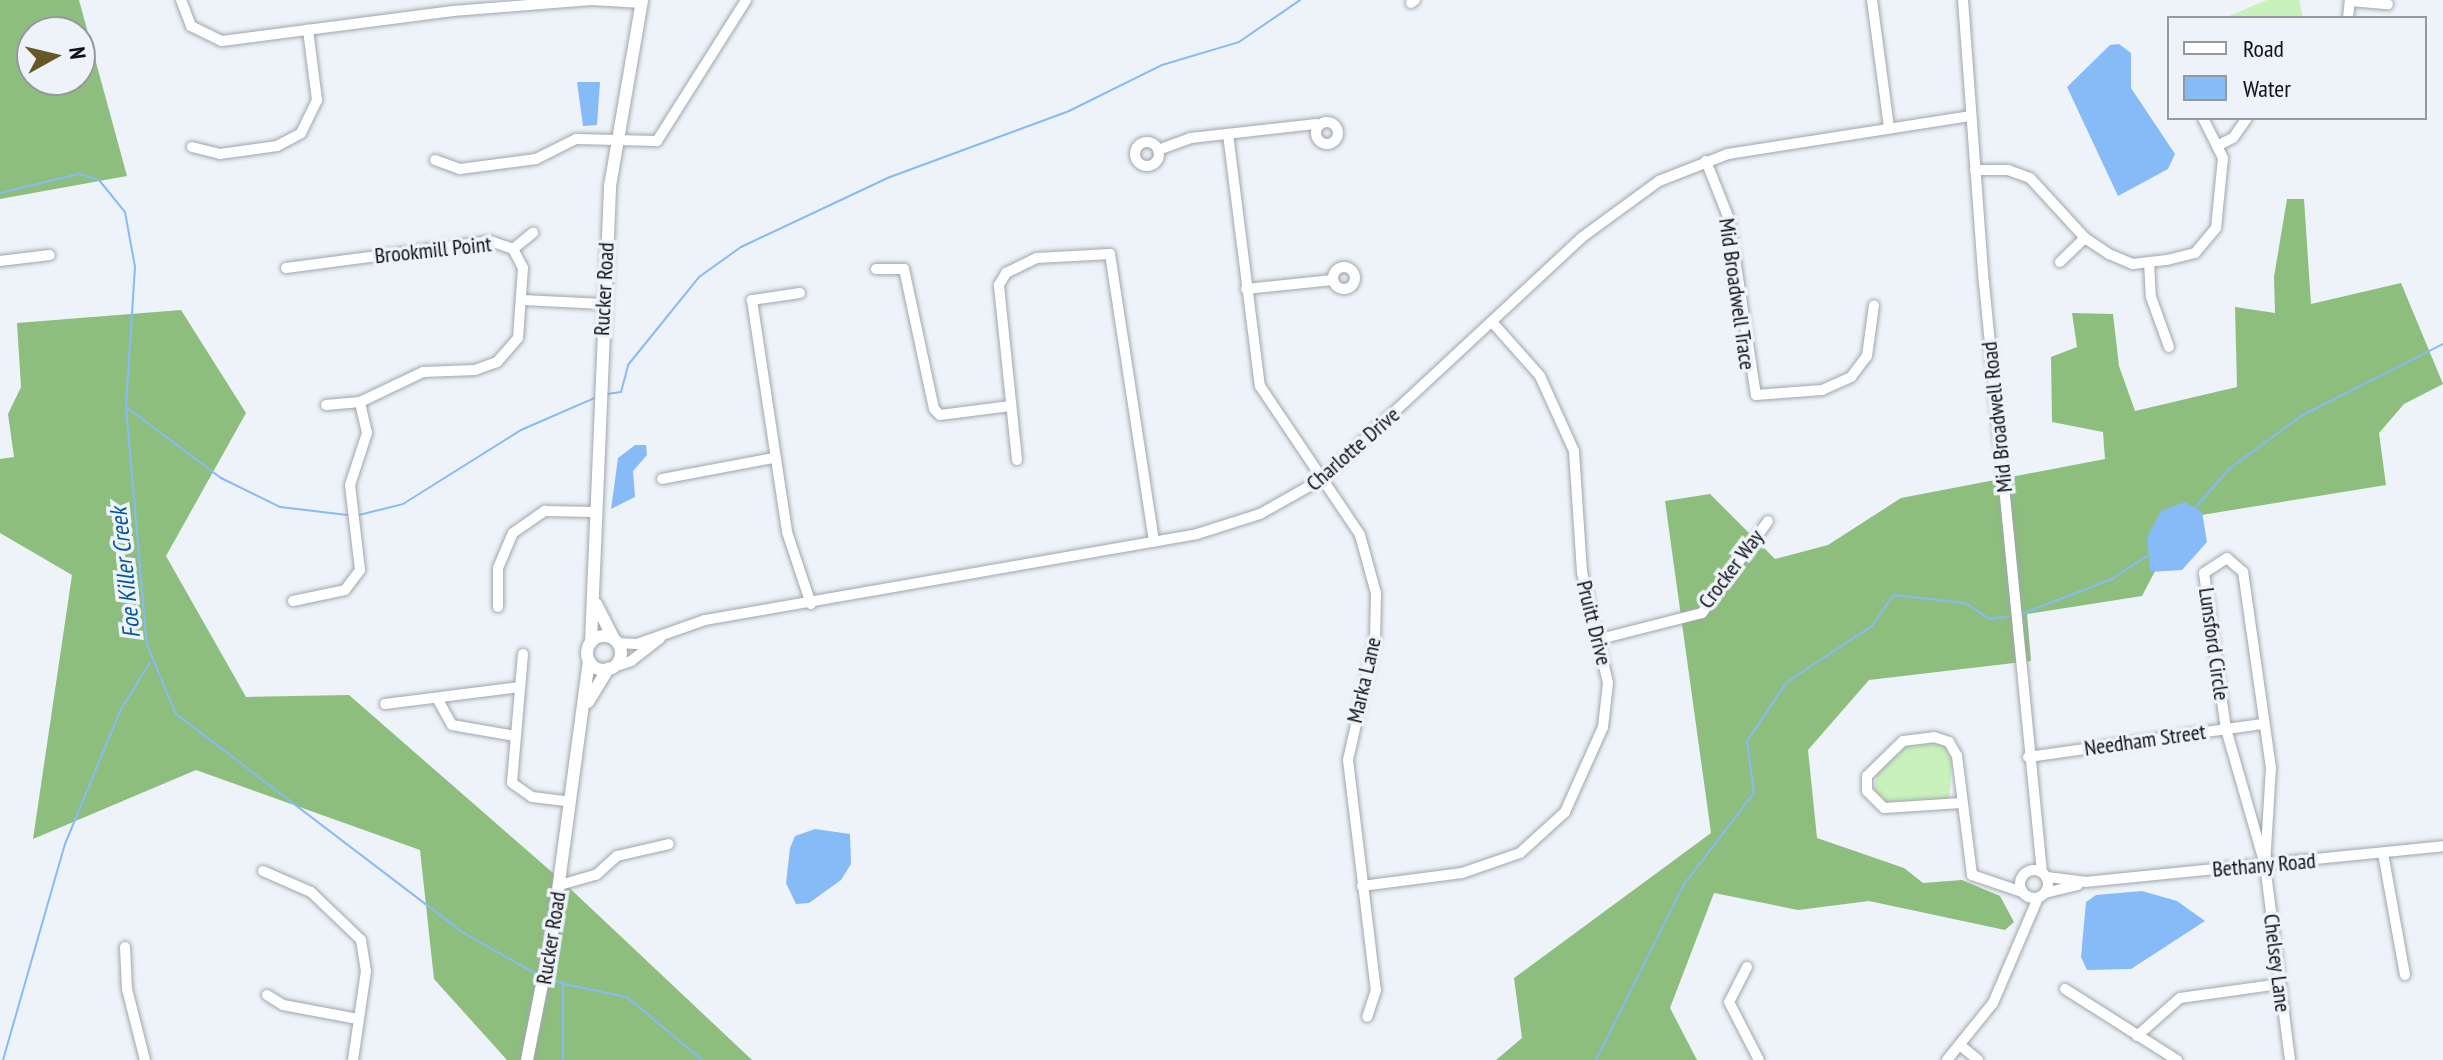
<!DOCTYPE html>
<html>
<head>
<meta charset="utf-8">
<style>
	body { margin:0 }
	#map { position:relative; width:2443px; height:1060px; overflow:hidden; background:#edf3f9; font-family:"PT Sans Narrow",sans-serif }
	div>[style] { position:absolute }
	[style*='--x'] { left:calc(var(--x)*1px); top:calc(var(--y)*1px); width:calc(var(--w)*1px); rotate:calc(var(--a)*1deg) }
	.green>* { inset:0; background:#c9f1bc }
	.forest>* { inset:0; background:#8dbe7d }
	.water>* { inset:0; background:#86bbf7 }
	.stream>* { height:2px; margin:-1px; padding:0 1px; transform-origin:1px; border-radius:1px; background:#86bbf7 }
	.roads { filter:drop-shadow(0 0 2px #a0a6ac) drop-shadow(0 0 2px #a0a6ac) }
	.minor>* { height:10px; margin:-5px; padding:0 5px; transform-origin:5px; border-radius:5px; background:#fff }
	.minor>.ring { margin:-5px; padding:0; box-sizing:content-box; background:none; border:10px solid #fff; border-radius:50% }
	.major>* { height:12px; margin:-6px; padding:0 6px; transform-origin:6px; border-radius:6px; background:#fff }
	.major>.ring { margin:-6px; padding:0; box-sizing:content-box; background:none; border:12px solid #fff; border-radius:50% }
	span { translate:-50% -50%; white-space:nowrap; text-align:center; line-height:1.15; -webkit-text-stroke:7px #edf3f9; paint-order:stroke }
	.street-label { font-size:22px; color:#101114 }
	.water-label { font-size:24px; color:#03569c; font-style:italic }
	.legend { position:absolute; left:2167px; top:16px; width:260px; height:104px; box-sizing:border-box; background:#edf3f9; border:2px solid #95999d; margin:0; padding:10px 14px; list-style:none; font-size:24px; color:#101114 }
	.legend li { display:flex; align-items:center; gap:16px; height:40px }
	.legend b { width:40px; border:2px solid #95999d }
	.north { position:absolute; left:16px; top:16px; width:80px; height:80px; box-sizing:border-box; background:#edf3f9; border:2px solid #95999d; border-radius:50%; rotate:82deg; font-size:22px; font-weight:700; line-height:32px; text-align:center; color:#101114 }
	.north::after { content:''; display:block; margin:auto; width:28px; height:36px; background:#645926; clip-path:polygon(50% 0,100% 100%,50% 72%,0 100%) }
</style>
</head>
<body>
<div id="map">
	<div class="green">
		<div style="clip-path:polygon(2267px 0,2299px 0,2303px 18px,2224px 18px)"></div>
		<div style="clip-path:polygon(1931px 740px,1945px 745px,1952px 762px,1949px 799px,1887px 804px,1874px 792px,1878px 769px,1905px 746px)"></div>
	</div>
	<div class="forest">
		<div style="clip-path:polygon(evenodd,0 0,79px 0,127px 176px,0 199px,0 0,80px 32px,80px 80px,32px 80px,32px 32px,80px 32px)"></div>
		<div style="clip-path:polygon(2287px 199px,2304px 199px,2311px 304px,2401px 283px,2443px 384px,2404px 404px,2379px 433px,2386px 485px,2183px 518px,2142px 596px,2027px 614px,2031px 661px,1869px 680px,1808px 750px,1817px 838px,1904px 868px,1923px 883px,1962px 880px,2000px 896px,2014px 922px,2005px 930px,1869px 901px,1798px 910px,1714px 893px,1670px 1008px,1697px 1060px,1496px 1060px,1522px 1038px,1514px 978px,1711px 833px,1665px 501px,1710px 494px,1775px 559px,1828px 545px,1901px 498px,2105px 459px,2103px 432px,2052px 422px,2051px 357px,2077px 347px,2072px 313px,2113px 314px,2119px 366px,2135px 411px,2237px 387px,2235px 307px,2275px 313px,2274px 277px)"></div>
		<div style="clip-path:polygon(181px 310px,246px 413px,166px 556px,246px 697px,349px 695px,561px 880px,752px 1060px,507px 1060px,434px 979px,420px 850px,196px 770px,33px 839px,72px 575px,0 533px,0 459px,14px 457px,8px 414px,21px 387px,17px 323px)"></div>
	</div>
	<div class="water">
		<div style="clip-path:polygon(2119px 44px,2131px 53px,2131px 88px,2175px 154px,2168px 169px,2118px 196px,2067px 87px,2110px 45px)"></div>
		<div style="clip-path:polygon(577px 82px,600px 82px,597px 125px,583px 126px)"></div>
		<div style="clip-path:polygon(635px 445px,646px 445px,647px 455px,633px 471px,635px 497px,611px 509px,618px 458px)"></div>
		<div style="clip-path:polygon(2185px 502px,2202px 512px,2207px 542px,2182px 570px,2150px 572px,2147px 537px,2161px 511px)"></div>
		<div style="clip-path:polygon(815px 829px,850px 834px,851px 864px,841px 880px,809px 903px,796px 904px,786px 883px,790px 848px,795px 836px)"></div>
		<div style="clip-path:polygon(2142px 891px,2177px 901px,2205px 921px,2131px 969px,2087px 970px,2081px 957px,2086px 902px,2096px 895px)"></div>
	</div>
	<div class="stream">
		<div style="--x:0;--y:193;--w:81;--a:-13.5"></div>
		<div style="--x:79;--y:174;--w:21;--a:17"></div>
		<div style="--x:99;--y:180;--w:41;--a:50.9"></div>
		<div style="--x:125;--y:212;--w:56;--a:79.7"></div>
		<div style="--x:135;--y:267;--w:140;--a:93.7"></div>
		<div style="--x:126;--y:407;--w:239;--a:85"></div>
		<div style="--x:147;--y:645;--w:75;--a:67.2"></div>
		<div style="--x:176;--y:714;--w:360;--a:37.3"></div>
		<div style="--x:462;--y:932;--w:90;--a:29.4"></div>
		<div style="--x:607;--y:394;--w:14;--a:-8"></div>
		<div style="--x:621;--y:392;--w:28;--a:-75"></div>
		<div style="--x:628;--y:365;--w:113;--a:-51.1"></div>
		<div style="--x:699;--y:277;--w:52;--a:-35.5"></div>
		<div style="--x:741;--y:247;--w:165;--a:-25.2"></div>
		<div style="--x:890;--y:177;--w:191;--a:-20.2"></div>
		<div style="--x:1069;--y:111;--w:104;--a:-26.3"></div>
		<div style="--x:1162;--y:65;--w:80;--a:-16.6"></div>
		<div style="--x:1239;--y:42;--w:74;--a:-34.5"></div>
		<div style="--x:126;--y:407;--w:119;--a:36.8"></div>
		<div style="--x:221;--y:478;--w:66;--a:26.2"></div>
		<div style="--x:280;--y:507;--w:68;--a:6.7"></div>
		<div style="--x:2194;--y:509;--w:53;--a:-48.8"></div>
		<div style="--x:2229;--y:469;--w:89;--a:-36.4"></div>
		<div style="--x:2301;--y:416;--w:159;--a:-26.9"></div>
		<div style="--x:359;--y:515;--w:45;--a:-14"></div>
		<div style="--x:403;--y:504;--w:139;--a:-32.1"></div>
		<div style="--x:521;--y:430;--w:83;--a:-23.5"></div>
		<div style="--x:2022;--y:614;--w:97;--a:-21.3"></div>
		<div style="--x:2112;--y:579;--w:42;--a:-33.3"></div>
		<div style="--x:550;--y:979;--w:14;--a:17"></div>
		<div style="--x:563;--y:983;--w:77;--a:90"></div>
		<div style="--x:564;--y:984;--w:64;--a:11.7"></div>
		<div style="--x:627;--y:997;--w:98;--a:40"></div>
		<div style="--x:3;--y:1060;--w:225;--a:-74"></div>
		<div style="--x:65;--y:844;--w:144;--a:-67.5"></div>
		<div style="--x:120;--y:711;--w:57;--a:-58.5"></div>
		<div style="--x:1596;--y:1060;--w:197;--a:-63.4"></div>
		<div style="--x:1684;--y:884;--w:115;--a:-52.4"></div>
		<div style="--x:1754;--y:793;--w:52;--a:-97.7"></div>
		<div style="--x:1747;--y:741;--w:71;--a:-55.9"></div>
		<div style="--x:1787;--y:682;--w:102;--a:-33.4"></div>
		<div style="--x:1872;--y:626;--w:38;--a:-55"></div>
		<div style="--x:1894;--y:595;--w:71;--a:6.4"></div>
		<div style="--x:1965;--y:603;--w:30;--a:33"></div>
		<div style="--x:1990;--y:619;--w:21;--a:-8"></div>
	</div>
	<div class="roads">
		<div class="minor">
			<div style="--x:181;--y:0;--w:28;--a:69"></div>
			<div style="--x:191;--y:26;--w:34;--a:26"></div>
			<div style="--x:222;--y:41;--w:233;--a:-7.4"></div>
			<div style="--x:453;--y:11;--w:139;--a:-4.5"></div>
			<div style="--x:592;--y:0;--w:50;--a:3.4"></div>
			<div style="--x:1872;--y:0;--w:129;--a:82.4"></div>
			<div style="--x:1963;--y:0;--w:284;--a:85.8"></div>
			<div style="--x:1984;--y:283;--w:592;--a:84.38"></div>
			<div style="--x:2350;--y:1;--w:38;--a:5"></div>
			<div style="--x:1411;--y:3;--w:5;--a:-37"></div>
			<div style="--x:2348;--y:18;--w:18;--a:-84"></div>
			<div class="ring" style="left:1316px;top:122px;width:12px;height:12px"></div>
			<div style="--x:1228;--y:134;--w:254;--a:82.8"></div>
			<div style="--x:1260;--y:386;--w:179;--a:56.1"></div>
			<div style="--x:1360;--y:535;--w:60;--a:74.6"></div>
			<div style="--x:1376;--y:593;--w:47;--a:91.2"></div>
			<div style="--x:1375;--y:640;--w:123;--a:102.7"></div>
			<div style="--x:1348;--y:760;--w:232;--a:83.1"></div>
			<div style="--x:1376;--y:990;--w:28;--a:108"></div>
			<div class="ring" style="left:1135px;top:142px;width:14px;height:14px"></div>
			<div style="--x:2217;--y:146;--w:18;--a:-27"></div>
			<div style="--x:2233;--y:138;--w:24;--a:-55"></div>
			<div style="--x:192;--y:147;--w:29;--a:14"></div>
			<div style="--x:220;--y:154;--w:58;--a:-8"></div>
			<div style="--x:277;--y:146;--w:27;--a:-28"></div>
			<div style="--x:301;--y:133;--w:37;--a:-64"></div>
			<div style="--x:317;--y:100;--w:71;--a:-97.3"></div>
			<div style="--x:1158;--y:150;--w:35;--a:-20"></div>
			<div style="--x:1191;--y:138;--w:126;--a:-6.4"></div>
			<div style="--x:435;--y:160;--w:27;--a:20"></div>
			<div style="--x:460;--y:169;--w:77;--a:-7.5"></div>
			<div style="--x:536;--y:159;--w:45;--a:-26.6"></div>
			<div style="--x:576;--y:139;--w:81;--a:1.4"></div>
			<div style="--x:657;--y:141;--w:167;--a:-57.7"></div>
			<div style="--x:1706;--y:161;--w:62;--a:68.4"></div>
			<div style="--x:1729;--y:219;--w:178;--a:81.3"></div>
			<div style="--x:1756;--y:395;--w:66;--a:-4.3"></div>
			<div style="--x:1822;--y:390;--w:32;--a:-24"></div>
			<div style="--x:1851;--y:377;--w:26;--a:-53"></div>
			<div style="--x:1867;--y:356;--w:51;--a:-82.2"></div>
			<div style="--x:1975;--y:170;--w:33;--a:0"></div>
			<div style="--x:2008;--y:170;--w:23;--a:20"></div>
			<div style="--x:2030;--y:178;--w:81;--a:47.5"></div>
			<div style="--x:2085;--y:238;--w:29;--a:34"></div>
			<div style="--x:2109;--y:254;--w:26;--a:23"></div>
			<div style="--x:2133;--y:264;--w:34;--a:-7"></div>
			<div style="--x:2167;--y:260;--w:29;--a:-14"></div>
			<div style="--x:2195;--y:253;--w:33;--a:-50"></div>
			<div style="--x:2216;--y:228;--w:70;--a:-84.3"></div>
			<div style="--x:2223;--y:158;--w:45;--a:-116.6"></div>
			<div style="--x:513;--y:249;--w:26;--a:-39"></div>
			<div style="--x:0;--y:261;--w:50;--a:-6.8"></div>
			<div style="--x:2060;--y:262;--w:35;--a:-44"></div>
			<div style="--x:2149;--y:262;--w:35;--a:87"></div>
			<div style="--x:2151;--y:297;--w:53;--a:70.2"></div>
			<div class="ring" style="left:1333px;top:267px;width:12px;height:12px"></div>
			<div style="--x:286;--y:268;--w:206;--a:-7.5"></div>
			<div style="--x:490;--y:241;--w:24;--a:19"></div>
			<div style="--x:513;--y:249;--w:21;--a:62"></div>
			<div style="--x:523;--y:268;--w:70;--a:94.1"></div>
			<div style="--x:518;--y:338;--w:32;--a:131"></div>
			<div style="--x:497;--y:362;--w:23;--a:160"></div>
			<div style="--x:475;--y:370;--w:52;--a:177.8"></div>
			<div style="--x:423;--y:372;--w:70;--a:154.5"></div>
			<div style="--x:360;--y:402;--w:34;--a:175"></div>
			<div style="--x:876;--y:269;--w:28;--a:0"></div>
			<div style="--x:904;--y:269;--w:143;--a:77.9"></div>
			<div style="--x:934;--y:409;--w:8;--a:45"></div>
			<div style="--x:940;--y:415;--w:71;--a:-7.3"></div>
			<div style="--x:1246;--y:289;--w:87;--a:-5.9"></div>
			<div style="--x:800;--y:293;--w:49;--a:171.7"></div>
			<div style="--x:752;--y:300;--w:235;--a:81.4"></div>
			<div style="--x:787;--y:532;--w:76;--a:71.6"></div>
			<div style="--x:523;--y:300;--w:80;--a:2.9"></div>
			<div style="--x:1017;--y:460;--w:176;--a:-95.9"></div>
			<div style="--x:999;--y:285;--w:14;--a:-60"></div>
			<div style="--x:1006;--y:273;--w:34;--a:-26"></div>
			<div style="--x:1037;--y:258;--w:73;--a:-3.1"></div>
			<div style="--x:1110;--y:254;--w:291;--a:81.3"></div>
			<div style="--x:662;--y:479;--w:113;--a:-10.7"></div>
			<div style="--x:293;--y:601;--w:53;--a:-11.9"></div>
			<div style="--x:345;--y:590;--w:25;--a:-53"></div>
			<div style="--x:360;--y:570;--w:86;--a:-96.7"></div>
			<div style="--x:350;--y:485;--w:55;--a:-71.9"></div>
			<div style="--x:367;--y:433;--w:32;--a:-103"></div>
			<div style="--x:498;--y:607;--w:39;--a:-90"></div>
			<div style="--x:498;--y:568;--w:38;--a:-67"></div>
			<div style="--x:513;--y:533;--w:39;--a:-35"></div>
			<div style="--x:545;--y:511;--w:48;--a:1.2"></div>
			<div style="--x:1600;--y:639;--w:105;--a:-14.3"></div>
			<div style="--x:1702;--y:613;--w:113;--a:-54.3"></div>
			<div style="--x:617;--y:643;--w:20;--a:3"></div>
			<div style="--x:637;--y:644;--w:72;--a:-19.4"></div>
			<div style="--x:705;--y:620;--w:499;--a:-9.9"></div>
			<div style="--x:1197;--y:534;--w:66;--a:-17.6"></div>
			<div style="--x:1260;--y:514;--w:71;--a:-29.4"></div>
			<div style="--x:1322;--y:479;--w:354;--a:-42.9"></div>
			<div style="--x:1581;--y:238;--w:97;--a:-36.2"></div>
			<div style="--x:1659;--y:181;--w:74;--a:-21.4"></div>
			<div style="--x:1728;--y:154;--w:246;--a:-8.9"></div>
			<div style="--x:523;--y:654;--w:129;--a:94.9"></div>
			<div style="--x:512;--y:783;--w:24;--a:35"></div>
			<div style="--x:532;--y:797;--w:38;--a:7"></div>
			<div style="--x:613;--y:667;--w:19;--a:-18"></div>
			<div style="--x:631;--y:661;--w:37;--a:-38"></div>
			<div style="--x:437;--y:698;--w:31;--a:61"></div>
			<div style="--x:452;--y:725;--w:64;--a:9.9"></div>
			<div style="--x:385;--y:704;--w:136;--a:-7.2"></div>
			<div style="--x:2028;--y:757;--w:237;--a:-8"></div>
			<div style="--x:1961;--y:803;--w:77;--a:176.3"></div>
			<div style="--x:1884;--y:808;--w:24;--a:-135"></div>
			<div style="--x:1867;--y:791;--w:15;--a:-90"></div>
			<div style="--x:1867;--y:776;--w:50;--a:-44.2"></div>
			<div style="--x:1903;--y:741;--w:31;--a:-7"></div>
			<div style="--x:1934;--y:737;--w:16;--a:18"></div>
			<div style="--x:1949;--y:742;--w:16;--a:60"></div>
			<div style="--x:1957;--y:756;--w:120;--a:82.8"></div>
			<div style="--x:1972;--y:875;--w:53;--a:18.8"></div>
			<div style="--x:2383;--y:853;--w:124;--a:79.8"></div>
			<div style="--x:2265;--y:865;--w:97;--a:-86.5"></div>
			<div style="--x:2271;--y:768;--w:198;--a:-98.1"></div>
			<div style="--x:2243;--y:572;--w:21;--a:-139"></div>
			<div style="--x:2227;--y:558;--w:27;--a:147"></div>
			<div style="--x:2204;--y:573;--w:158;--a:82"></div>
			<div style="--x:2226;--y:729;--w:141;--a:74"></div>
			<div style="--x:2265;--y:865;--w:197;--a:82.7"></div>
			<div class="ring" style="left:2020px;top:870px;width:18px;height:18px"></div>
			<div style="--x:263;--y:871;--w:52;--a:23.6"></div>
			<div style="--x:311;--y:892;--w:69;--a:43.8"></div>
			<div style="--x:361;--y:940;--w:31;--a:81"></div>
			<div style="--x:366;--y:971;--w:90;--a:98.3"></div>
			<div style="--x:2047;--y:877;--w:38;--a:7"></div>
			<div style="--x:2085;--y:882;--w:360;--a:-5.7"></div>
			<div style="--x:560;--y:885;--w:37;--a:-16"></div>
			<div style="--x:596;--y:875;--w:28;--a:-42"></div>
			<div style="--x:617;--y:856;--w:53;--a:-13"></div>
			<div style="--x:1362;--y:886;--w:101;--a:-7.4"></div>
			<div style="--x:1462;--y:873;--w:61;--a:-19"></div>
			<div style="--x:1520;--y:853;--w:61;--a:-42.3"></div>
			<div style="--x:1565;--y:812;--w:93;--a:-65.9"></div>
			<div style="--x:1603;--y:727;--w:44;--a:-83.5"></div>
			<div style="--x:1608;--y:683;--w:114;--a:-103.2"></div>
			<div style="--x:1582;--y:572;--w:121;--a:-93.8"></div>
			<div style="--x:1574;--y:451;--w:82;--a:-114.4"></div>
			<div style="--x:1540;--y:376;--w:71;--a:-131.6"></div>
			<div style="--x:2045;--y:893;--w:34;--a:-14"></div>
			<div style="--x:125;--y:947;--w:42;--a:87.3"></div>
			<div style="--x:127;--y:989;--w:73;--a:75.8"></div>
			<div style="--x:1747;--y:967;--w:39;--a:117"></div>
			<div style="--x:1729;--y:1002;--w:65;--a:62.7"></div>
			<div style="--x:2065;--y:989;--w:133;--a:32.4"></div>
			<div style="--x:267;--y:995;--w:19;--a:32"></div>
			<div style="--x:283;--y:1005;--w:76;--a:10.6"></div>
			<div style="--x:2137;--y:1036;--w:57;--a:-41.5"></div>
			<div style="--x:2180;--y:998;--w:100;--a:-8"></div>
			<div style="--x:1961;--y:1046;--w:22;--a:39"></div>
			<div style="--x:1947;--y:1060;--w:73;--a:-51.1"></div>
			<div style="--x:1993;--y:1003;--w:114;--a:-66.8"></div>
		</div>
		<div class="major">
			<div style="--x:596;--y:604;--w:39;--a:63"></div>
			<div class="ring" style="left:587px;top:636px;width:22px;height:22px"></div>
			<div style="--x:591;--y:642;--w:456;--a:-87.6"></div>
			<div style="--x:610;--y:186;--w:189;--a:-80.2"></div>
			<div style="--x:588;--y:702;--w:39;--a:-59"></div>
			<div style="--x:527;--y:1060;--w:128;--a:-78.8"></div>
			<div style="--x:552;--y:934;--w:275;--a:-82.3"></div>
		</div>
	</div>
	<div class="street-label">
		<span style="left:433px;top:250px;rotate:-6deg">Brookmill Point</span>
		<span style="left:604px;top:289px;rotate:-87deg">Rucker Road</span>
		<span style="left:1737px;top:294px;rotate:82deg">Mid Broadwell Trace</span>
		<span style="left:1997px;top:417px;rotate:-96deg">Mid Broadwell Road</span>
		<span style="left:1353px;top:449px;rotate:-41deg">Charlotte Drive</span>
		<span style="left:1731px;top:569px;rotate:-53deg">Crocker Way</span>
		<span style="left:1594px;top:623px;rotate:76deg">Pruitt Drive</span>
		<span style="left:2214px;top:644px;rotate:82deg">Lunsford Circle</span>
		<span style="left:1364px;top:680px;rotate:-77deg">Marka Lane</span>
		<span style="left:2145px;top:740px;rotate:-8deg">Needham Street</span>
		<span style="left:2264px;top:865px;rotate:-5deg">Bethany Road</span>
		<span style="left:551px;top:938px;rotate:-81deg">Rucker Road</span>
		<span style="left:2277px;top:963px;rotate:83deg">Chelsey Lane</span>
	</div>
	<div class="water-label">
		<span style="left:125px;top:573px;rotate:-96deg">Foe Killer Creek</span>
	</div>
	<ul class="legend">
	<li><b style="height:10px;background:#fff"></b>Road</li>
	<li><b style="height:22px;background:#86bbf7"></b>Water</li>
	</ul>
	<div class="north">N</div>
</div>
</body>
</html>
